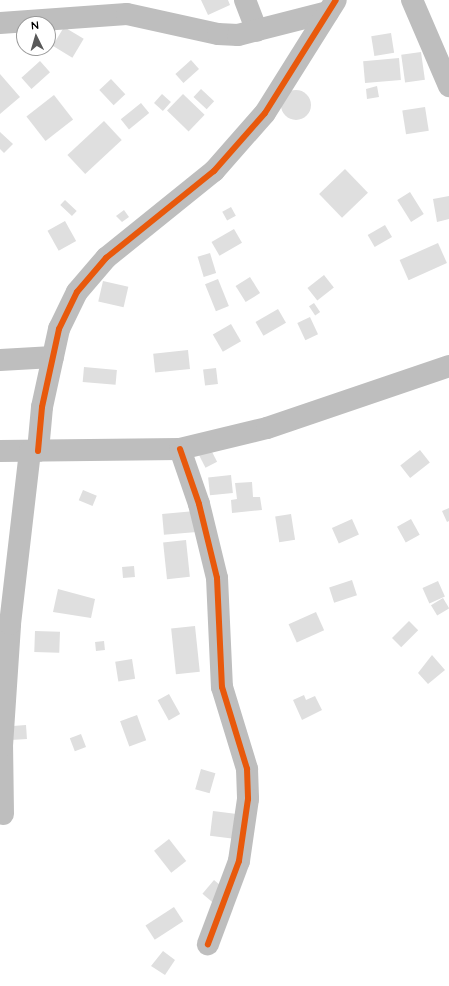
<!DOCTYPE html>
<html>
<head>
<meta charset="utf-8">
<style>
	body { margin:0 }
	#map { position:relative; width:449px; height:986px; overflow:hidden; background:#fff; font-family:Quicksand,sans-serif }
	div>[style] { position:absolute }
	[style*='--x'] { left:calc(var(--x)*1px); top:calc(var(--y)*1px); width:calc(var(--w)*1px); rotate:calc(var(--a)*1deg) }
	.building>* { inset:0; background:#dfdfdf; transform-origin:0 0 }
	.round { border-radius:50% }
	.minor>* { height:22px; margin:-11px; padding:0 11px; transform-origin:11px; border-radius:11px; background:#bebebe }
	.cycleway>* { height:6px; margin:-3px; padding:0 3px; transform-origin:3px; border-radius:3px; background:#e8590c }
	span { translate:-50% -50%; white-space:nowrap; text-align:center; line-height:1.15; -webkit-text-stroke:3px #fff; paint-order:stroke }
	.north { position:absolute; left:16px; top:16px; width:40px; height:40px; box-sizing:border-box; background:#fff; border:1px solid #999; border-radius:50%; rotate:355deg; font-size:11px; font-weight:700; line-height:16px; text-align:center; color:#000 }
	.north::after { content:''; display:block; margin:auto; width:14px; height:18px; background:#595959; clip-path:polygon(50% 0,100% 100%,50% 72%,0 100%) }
</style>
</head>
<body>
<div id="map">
	<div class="building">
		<div style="clip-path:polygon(201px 0,228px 0,230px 5px,208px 15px)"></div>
		<div style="left:64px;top:27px;width:23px;height:22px;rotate:31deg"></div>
		<div style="left:391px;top:33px;width:20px;height:20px;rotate:81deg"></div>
		<div style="left:421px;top:52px;width:28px;height:20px;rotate:82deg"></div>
		<div style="left:399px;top:58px;width:22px;height:36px;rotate:85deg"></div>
		<div style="left:191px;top:60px;width:12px;height:21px;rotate:48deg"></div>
		<div style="left:40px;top:61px;width:15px;height:25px;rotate:48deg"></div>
		<div style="clip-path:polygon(0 74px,20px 97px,0 114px)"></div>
		<div style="left:111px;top:79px;width:21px;height:16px;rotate:47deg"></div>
		<div style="clip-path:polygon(377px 86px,379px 97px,367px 99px,366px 89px)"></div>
		<div style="left:201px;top:89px;width:18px;height:11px;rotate:43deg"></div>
		<div class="round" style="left:281px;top:90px;width:30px;height:30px"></div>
		<div style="left:162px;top:94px;width:12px;height:12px;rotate:42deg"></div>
		<div style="left:183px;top:94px;width:30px;height:23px;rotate:44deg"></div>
		<div style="left:54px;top:95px;width:31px;height:35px;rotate:52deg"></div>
		<div style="left:141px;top:103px;width:13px;height:26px;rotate:51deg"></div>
		<div style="left:425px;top:107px;width:24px;height:23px;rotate:81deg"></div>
		<div style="left:104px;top:121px;width:26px;height:50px;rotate:47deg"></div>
		<div style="clip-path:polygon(0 132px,13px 144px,4px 153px,0 149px)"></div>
		<div style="left:345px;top:169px;width:33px;height:36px;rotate:46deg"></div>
		<div style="left:410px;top:192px;width:26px;height:15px;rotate:58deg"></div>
		<div style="clip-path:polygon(449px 196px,449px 219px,437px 222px,433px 199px)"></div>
		<div style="left:65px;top:200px;width:16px;height:7px;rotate:43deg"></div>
		<div style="left:231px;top:207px;width:10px;height:10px;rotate:61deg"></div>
		<div style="clip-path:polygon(124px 210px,129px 217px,122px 222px,116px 216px)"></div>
		<div style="left:65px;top:221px;width:23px;height:20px;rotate:61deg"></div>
		<div style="left:385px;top:225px;width:14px;height:20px;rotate:60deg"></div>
		<div style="left:234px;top:229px;width:16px;height:26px;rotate:60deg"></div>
		<div style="left:438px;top:243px;width:22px;height:42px;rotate:66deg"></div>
		<div style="left:210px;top:253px;width:21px;height:13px;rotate:73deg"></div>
		<div style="left:324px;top:275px;width:16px;height:21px;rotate:52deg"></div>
		<div style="left:250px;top:277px;width:19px;height:17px;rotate:58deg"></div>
		<div style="left:218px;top:279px;width:29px;height:14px;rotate:68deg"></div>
		<div style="left:103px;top:281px;width:26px;height:21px;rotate:13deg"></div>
		<div style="left:314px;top:303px;width:11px;height:6px;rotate:56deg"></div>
		<div style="left:278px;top:309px;width:16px;height:26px;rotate:60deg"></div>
		<div style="left:310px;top:317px;width:19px;height:14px;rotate:65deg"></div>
		<div style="left:231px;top:324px;width:20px;height:21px;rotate:60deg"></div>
		<div style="left:188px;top:350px;width:19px;height:35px;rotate:84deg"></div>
		<div style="left:84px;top:367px;width:33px;height:15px;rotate:5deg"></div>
		<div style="left:216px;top:368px;width:16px;height:13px;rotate:83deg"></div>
		<div style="left:208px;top:444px;width:20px;height:13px;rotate:63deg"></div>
		<div style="left:420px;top:450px;width:16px;height:25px;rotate:52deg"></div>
		<div style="left:231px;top:475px;width:18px;height:23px;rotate:84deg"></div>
		<div style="clip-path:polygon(252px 482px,253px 497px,260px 497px,262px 510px,232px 513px,231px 500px,237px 499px,235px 483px)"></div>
		<div style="left:83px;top:490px;width:15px;height:11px;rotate:23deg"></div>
		<div style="clip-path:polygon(449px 508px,449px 521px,447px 522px,442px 511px)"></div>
		<div style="left:195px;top:511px;width:21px;height:33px;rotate:85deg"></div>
		<div style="left:291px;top:514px;width:26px;height:16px;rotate:81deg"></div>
		<div style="left:352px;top:519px;width:17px;height:22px;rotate:66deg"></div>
		<div style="left:411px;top:519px;width:18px;height:16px;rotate:61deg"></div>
		<div style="left:186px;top:540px;width:37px;height:23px;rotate:84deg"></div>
		<div style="left:134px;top:566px;width:11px;height:12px;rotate:85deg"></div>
		<div style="left:352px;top:580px;width:16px;height:24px;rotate:72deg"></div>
		<div style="left:438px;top:581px;width:17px;height:17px;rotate:66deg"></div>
		<div style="clip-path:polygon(58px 589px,95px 599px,91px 618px,53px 612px)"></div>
		<div style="left:443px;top:598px;width:12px;height:14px;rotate:59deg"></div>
		<div style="left:316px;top:612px;width:20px;height:30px;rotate:66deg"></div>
		<div style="left:409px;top:621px;width:13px;height:24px;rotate:45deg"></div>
		<div style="left:195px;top:626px;width:46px;height:24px;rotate:84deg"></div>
		<div style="left:35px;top:631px;width:25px;height:21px;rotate:2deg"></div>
		<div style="left:104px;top:641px;width:9px;height:9px;rotate:84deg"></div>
		<div style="clip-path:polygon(432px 655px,445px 670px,428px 684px,418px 673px)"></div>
		<div style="left:132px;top:659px;width:20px;height:17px;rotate:81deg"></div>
		<div style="left:169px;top:694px;width:23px;height:13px;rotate:61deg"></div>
		<div style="clip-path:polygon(304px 695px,306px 700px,315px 696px,322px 710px,302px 720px,293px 700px)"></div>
		<div style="left:137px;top:715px;width:27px;height:18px;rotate:70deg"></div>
		<div style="left:26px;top:725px;width:14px;height:20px;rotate:86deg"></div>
		<div style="left:81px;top:734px;width:14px;height:12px;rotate:69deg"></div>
		<div style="left:201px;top:769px;width:15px;height:21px;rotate:16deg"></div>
		<div style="left:213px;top:811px;width:24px;height:25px;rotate:7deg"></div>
		<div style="left:169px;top:839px;width:28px;height:19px;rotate:52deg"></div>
		<div style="left:214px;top:880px;width:17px;height:18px;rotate:40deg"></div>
		<div style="left:174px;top:907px;width:17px;height:34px;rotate:57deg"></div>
		<div style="clip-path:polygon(163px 951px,175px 960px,165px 975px,151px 966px)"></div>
	</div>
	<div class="minor">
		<div style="--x:245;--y:0;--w:33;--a:69"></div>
		<div style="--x:412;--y:0;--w:94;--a:66.7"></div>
		<div style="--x:0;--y:23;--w:127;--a:-4.1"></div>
		<div style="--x:127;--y:14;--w:93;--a:12.4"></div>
		<div style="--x:218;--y:34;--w:20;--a:3"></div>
		<div style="--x:238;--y:35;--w:93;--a:-14.3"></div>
		<div style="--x:0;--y:360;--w:53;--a:-3.2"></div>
		<div style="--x:180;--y:449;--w:58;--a:70.9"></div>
		<div style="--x:199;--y:504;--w:76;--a:76.3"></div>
		<div style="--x:217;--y:578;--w:109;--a:87.4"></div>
		<div style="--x:222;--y:687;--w:86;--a:73"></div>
		<div style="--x:247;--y:769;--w:30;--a:88"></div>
		<div style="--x:248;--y:799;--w:63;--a:98.3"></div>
		<div style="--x:239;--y:861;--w:89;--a:110.5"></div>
		<div style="--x:0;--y:451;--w:180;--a:-0.6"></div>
		<div style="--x:180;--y:449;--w:89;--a:-13.6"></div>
		<div style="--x:267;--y:428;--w:192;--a:-18.8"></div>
		<div style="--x:38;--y:451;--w:44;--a:-84.8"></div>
		<div style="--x:42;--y:407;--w:80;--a:-77.7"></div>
		<div style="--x:59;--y:329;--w:41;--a:-64.1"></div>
		<div style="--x:77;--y:292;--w:45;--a:-49.5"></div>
		<div style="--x:106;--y:258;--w:139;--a:-38.9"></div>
		<div style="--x:214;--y:171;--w:77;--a:-48.7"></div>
		<div style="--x:265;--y:113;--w:133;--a:-57.9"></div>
		<div style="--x:3;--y:814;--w:68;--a:-90.8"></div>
		<div style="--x:2;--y:746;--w:122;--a:-86.2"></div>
		<div style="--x:10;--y:624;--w:174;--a:-83.4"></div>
	</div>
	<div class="cycleway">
		<div style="--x:180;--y:449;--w:58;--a:70.9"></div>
		<div style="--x:199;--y:504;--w:76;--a:76.3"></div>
		<div style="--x:217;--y:578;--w:109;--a:87.4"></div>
		<div style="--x:222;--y:687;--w:86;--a:73"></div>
		<div style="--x:247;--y:769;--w:30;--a:88"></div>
		<div style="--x:248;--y:799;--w:63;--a:98.3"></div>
		<div style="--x:239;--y:861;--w:89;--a:110.5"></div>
		<div style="--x:38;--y:451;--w:44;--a:-84.8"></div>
		<div style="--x:42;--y:407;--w:80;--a:-77.7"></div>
		<div style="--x:59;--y:329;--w:41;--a:-64.1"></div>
		<div style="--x:77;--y:292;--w:45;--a:-49.5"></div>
		<div style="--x:106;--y:258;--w:139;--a:-38.9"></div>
		<div style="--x:214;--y:171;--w:77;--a:-48.7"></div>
		<div style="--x:265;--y:113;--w:133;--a:-57.9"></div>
	</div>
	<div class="north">N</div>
</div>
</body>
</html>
